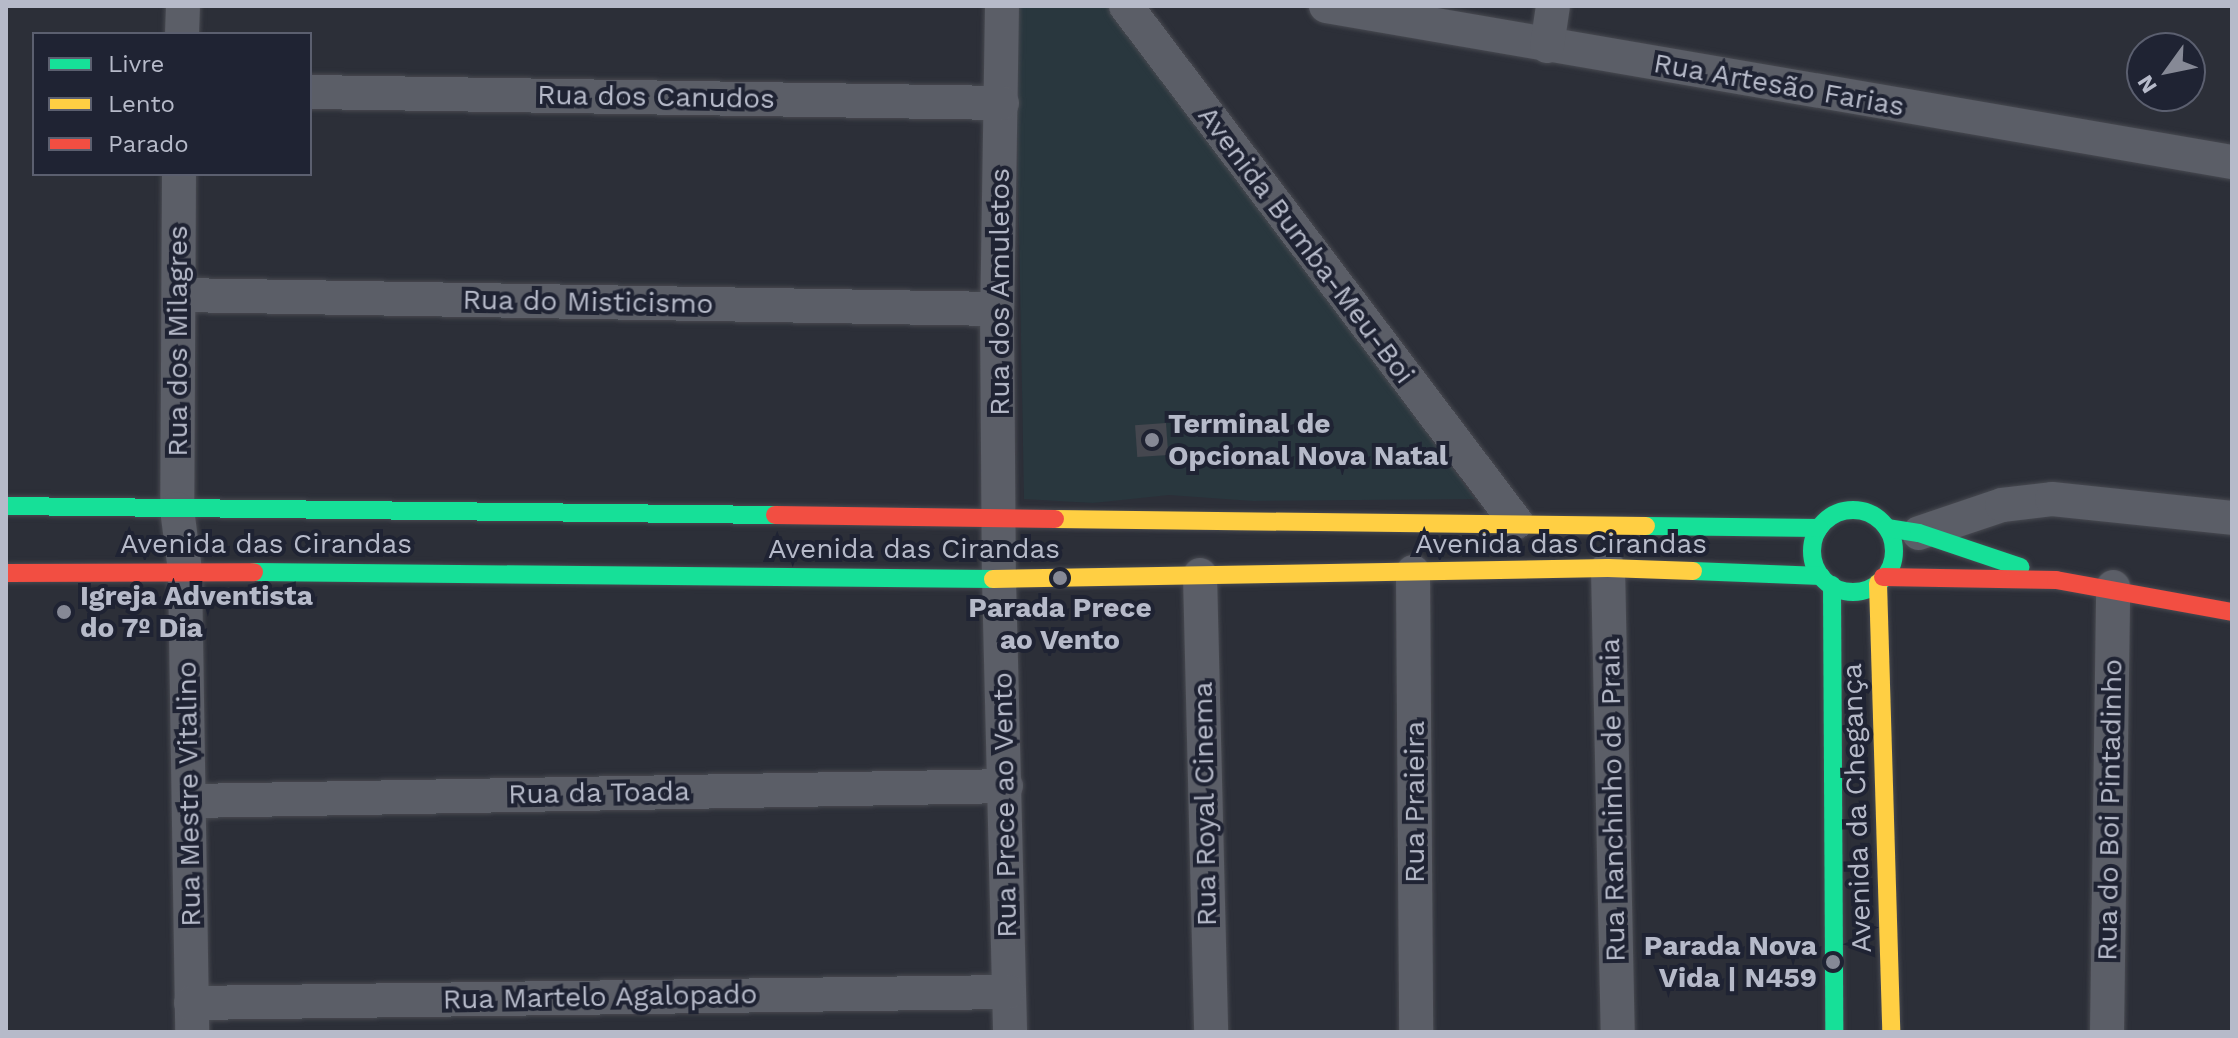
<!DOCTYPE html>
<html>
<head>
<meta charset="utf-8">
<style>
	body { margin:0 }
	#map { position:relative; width:2238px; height:1038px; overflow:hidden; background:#2c2f38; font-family:"Work Sans",sans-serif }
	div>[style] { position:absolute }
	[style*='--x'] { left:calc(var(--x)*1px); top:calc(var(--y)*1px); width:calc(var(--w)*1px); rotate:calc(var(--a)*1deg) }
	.green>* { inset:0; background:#29373e }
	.building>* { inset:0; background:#45474f; transform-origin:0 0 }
	.roads { filter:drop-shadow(0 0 2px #484a51) drop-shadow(0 0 2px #484a51) }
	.street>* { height:34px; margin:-17px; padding:0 17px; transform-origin:17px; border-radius:17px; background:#5b5e67 }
	.fast>* { height:18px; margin:-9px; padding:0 9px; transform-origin:9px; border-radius:9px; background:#16e098 }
	.fast>.ring { margin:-9px; padding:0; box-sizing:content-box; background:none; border:18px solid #16e098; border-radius:50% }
	.slow>* { height:18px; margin:-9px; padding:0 9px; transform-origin:9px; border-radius:9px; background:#ffcf43 }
	.jam>* { height:18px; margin:-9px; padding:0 9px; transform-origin:9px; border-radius:9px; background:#f24e42 }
	.dots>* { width:22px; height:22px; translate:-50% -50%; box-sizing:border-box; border:4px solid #1f2333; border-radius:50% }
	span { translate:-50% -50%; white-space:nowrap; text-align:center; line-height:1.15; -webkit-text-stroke:8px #1f2333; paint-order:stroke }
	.street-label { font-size:28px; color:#b6bac9 }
	.poi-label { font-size:28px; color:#b6bac9; font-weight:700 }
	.left { translate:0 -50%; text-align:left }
	.right { translate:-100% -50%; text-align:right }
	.frame { position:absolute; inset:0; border:8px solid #b6bac9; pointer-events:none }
	.legend { position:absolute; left:32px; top:32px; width:280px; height:144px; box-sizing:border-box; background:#1f2333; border:2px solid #5b5f6f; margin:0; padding:10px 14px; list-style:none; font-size:24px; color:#b6bac9 }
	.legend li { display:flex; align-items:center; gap:16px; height:40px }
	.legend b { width:40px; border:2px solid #5b5f6f }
	.north { position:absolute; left:2126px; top:32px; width:80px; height:80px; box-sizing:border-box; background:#1f2333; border:2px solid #5b5f6f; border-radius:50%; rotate:237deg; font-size:22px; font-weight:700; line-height:32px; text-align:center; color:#b6bac9 }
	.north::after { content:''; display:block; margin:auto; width:28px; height:36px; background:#868996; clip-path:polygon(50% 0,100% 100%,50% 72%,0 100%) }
</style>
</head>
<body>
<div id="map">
	<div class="green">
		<div style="clip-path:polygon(1015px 6px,1114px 6px,1475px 499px,1253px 501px,1169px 495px,1093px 503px,1024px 499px)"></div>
	</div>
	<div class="building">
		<div style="left:1166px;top:423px;width:32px;height:31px;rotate:86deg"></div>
	</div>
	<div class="roads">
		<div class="street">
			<div style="--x:1002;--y:6;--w:303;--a:90.9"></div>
			<div style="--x:997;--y:309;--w:270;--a:89.6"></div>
			<div style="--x:999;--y:579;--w:453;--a:88.6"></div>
			<div style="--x:1126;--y:6;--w:647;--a:52.92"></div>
			<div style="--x:1326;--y:6;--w:919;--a:9.77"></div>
			<div style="--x:182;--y:34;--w:28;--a:-88"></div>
			<div style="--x:1547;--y:46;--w:40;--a:-81.5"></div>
			<div style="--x:310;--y:92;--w:692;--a:0.91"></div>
			<div style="--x:179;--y:174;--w:335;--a:90.3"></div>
			<div style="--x:177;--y:509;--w:63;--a:82.6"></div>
			<div style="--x:185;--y:571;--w:461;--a:89.1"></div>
			<div style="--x:179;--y:295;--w:818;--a:0.98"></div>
			<div style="--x:1919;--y:533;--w:88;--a:-18.6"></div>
			<div style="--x:2002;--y:505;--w:50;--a:-6.8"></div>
			<div style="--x:2052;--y:499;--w:181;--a:6"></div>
			<div style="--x:1608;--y:568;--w:464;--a:88.8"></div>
			<div style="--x:1413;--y:572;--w:460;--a:89.6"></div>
			<div style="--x:1200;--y:575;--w:457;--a:88.6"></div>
			<div style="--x:191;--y:801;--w:815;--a:-1.05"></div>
			<div style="--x:191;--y:1003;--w:817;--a:-0.77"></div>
			<div style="--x:2107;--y:1032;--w:445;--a:-89.2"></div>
		</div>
		<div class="fast">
			<div style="--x:6;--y:506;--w:769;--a:0.67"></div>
			<div class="ring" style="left:1812px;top:510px;width:64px;height:64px"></div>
			<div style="--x:1646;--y:526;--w:173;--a:0.7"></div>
			<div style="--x:1887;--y:528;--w:32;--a:9"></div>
			<div style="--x:1919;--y:533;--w:107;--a:18.6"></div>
			<div style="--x:1693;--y:571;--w:128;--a:2.2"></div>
			<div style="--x:254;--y:572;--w:739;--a:0.54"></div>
			<div style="--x:1832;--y:585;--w:447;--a:89.7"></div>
		</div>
		<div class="slow">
			<div style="--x:1055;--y:519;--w:591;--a:0.68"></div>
			<div style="--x:993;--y:579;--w:615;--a:-1.02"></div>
			<div style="--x:1608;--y:568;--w:85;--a:2"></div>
			<div style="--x:1878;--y:583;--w:449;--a:88.3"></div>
		</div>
		<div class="jam">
			<div style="--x:775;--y:515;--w:280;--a:0.8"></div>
			<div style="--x:6;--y:573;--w:248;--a:-0.2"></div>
			<div style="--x:1883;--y:577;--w:173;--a:1"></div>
			<div style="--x:2056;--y:580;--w:179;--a:10.3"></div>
		</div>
	</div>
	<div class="dots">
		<div style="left:1152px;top:440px;background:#868996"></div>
		<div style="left:1060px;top:578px;background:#868996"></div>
		<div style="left:64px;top:612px;background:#868996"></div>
		<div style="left:1833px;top:962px;background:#868996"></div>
	</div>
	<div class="street-label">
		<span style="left:1779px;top:85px;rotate:10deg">Rua Artesão Farias</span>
		<span style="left:656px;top:97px;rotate:1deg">Rua dos Canudos</span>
		<span style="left:1306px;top:245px;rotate:53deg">Avenida Bumba-Meu-Boi</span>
		<span style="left:1000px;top:292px;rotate:-90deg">Rua dos Amuletos</span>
		<span style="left:588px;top:302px;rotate:1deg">Rua do Misticismo</span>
		<span style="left:178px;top:341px;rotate:-90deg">Rua dos Milagres</span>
		<span style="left:266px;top:544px">Avenida das Cirandas</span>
		<span style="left:1561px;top:544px">Avenida das Cirandas</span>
		<span style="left:914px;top:549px">Avenida das Cirandas</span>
		<span style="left:599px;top:793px;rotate:-1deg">Rua da Toada</span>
		<span style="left:189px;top:794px;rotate:-91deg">Rua Mestre Vitalino</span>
		<span style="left:1613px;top:800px;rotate:-91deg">Rua Ranchinho de Praia</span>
		<span style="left:1415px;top:802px;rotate:-90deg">Rua Praieira</span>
		<span style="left:1205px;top:804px;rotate:-91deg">Rua Royal Cinema</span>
		<span style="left:1005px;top:805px;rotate:-91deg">Rua Prece ao Vento</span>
		<span style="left:1857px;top:808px;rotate:-92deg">Avenida da Chegança</span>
		<span style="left:2110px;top:810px;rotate:-89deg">Rua do Boi Pintadinho</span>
		<span style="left:600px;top:997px;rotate:-1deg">Rua Martelo Agalopado</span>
	</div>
	<div class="poi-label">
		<span class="left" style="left:1168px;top:440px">Terminal de<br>Opcional Nova Natal</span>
		<span class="left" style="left:80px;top:612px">Igreja Adventista<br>do 7º Dia</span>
		<span style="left:1060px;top:624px">Parada Prece<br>ao Vento</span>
		<span class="right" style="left:1817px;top:962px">Parada Nova<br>Vida | N459</span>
	</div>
	<div class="frame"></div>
	<ul class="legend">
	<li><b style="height:10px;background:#16e098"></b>Livre</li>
	<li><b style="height:10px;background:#ffcf43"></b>Lento</li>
	<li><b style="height:10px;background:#f24e42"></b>Parado</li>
	</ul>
	<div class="north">N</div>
</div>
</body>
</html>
